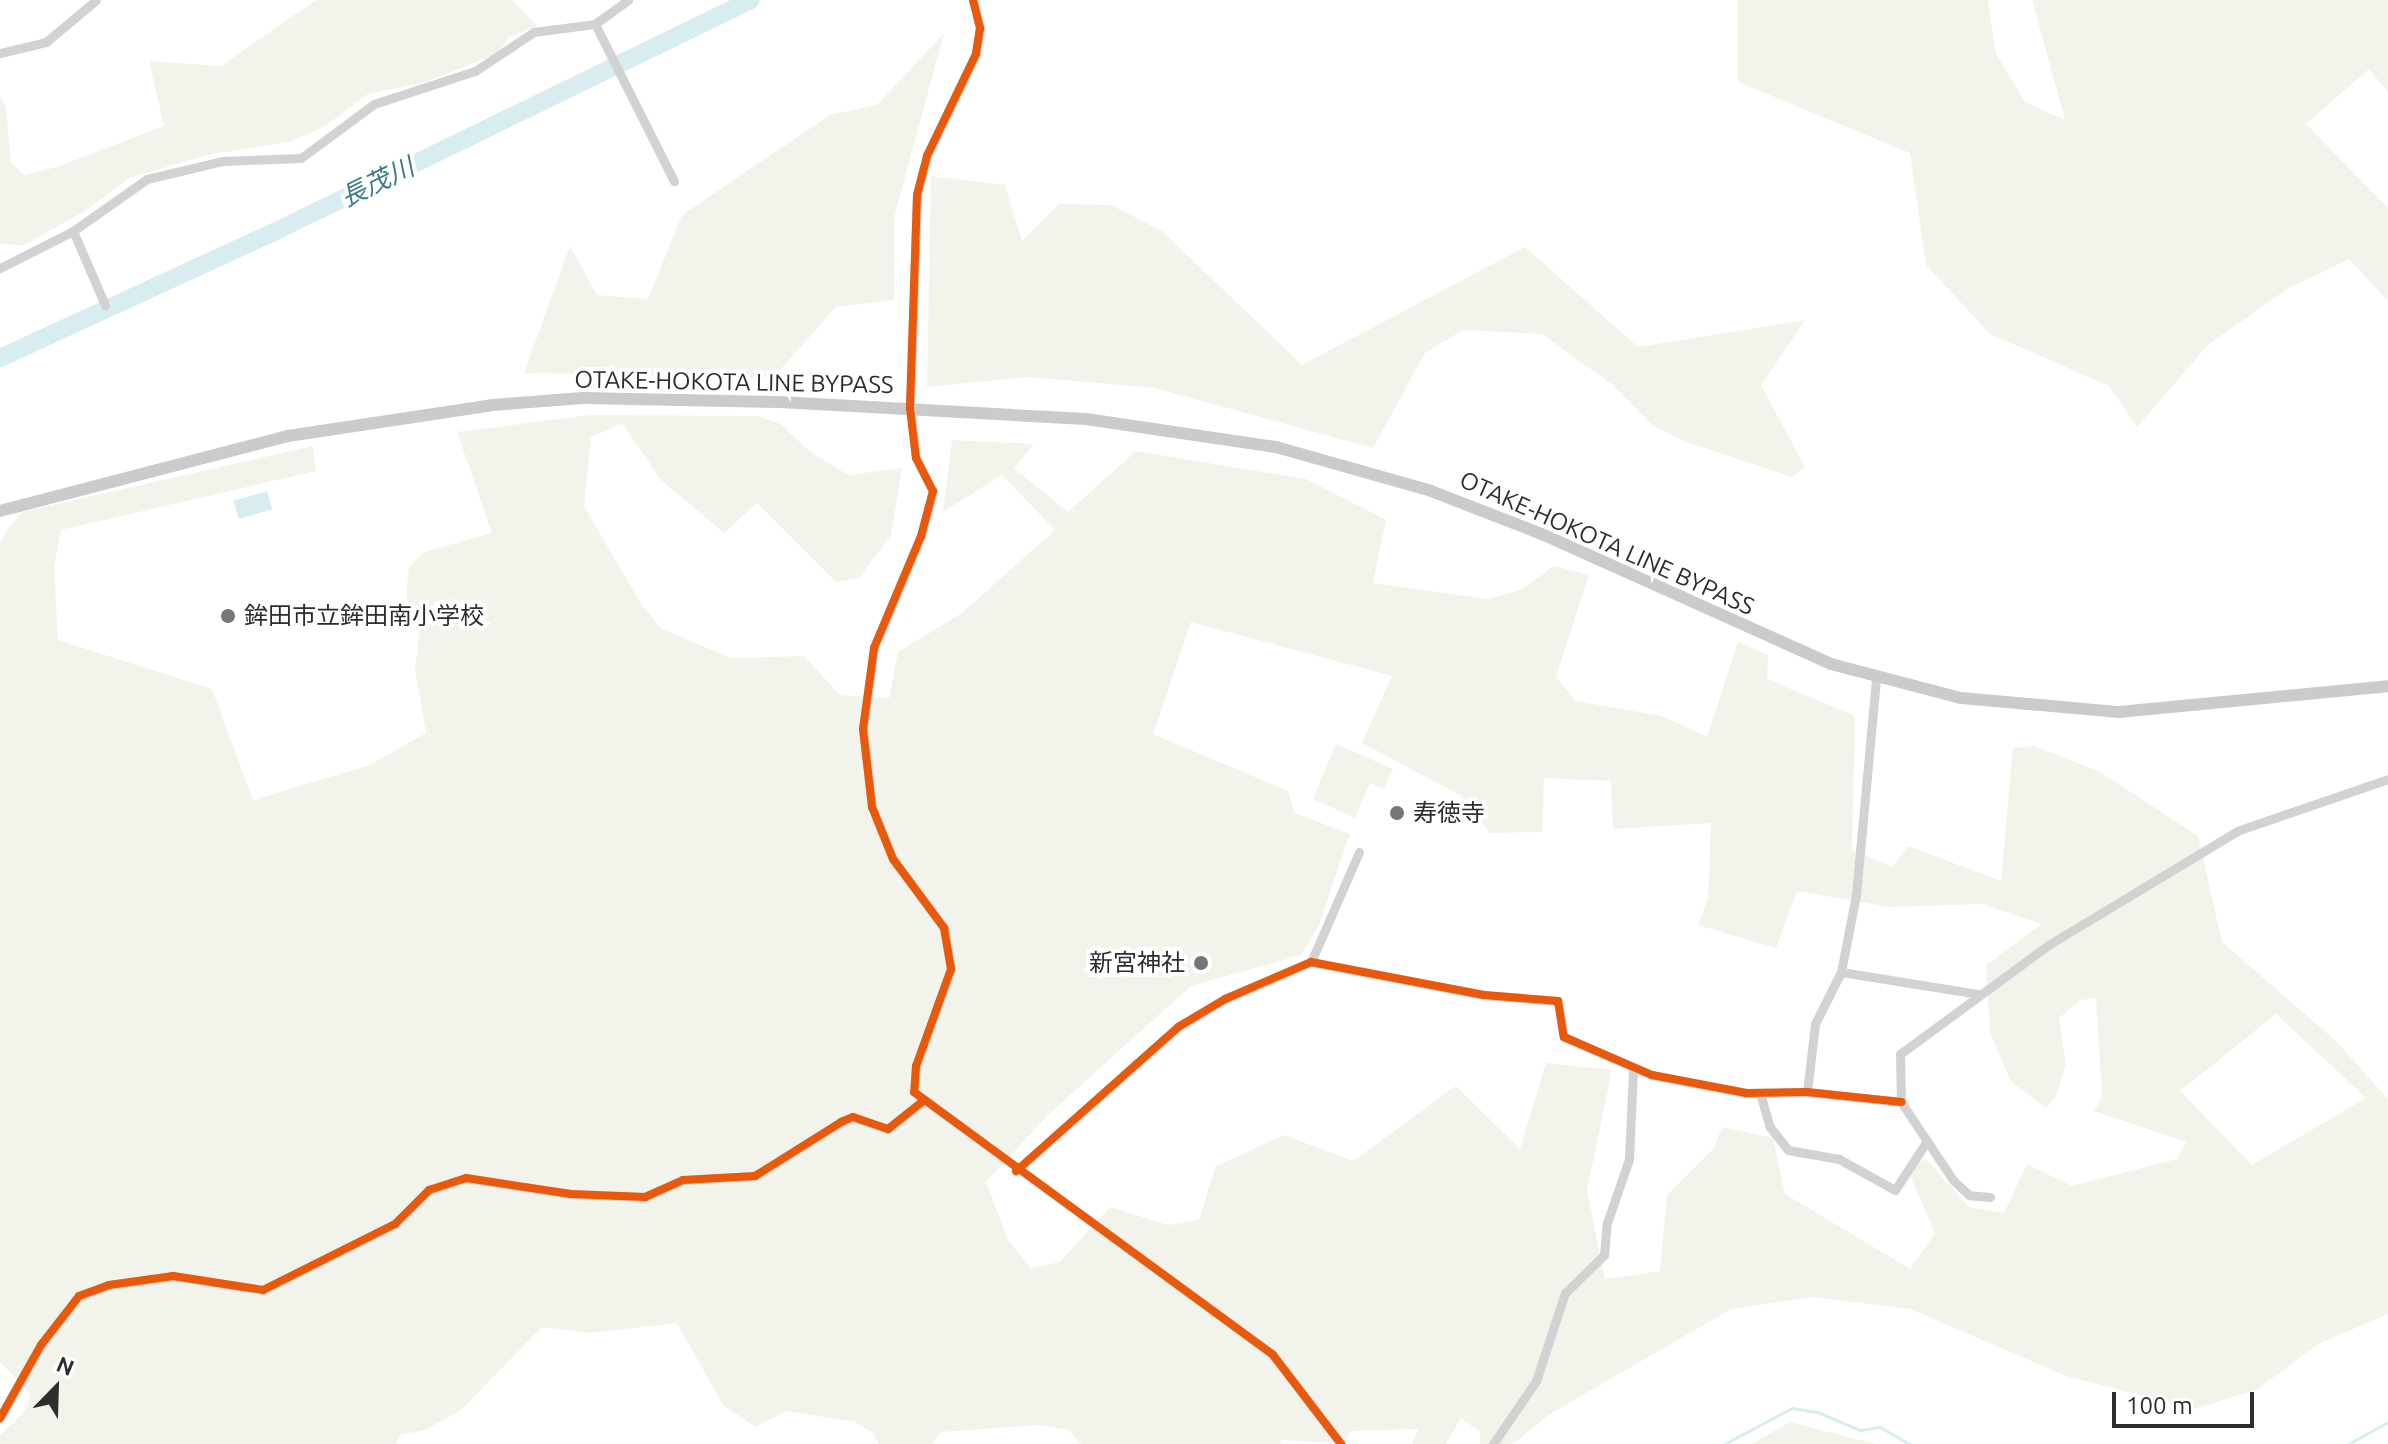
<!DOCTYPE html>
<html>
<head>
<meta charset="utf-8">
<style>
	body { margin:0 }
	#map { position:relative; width:2388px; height:1444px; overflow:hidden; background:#fff; font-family:Ubuntu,"Noto Sans JP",sans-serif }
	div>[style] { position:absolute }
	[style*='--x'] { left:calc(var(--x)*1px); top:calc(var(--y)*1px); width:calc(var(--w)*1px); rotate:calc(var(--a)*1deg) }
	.green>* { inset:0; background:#f2f4eb }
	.water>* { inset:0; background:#d8edf0; transform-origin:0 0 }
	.stream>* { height:3px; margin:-1.5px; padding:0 1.5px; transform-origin:1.5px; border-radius:1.5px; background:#d8edf0 }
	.river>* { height:18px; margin:-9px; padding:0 9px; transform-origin:9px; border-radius:9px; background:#d8edf0 }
	.street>* { height:9px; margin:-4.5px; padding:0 4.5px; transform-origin:4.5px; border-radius:4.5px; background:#d2d2d2 }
	.secondary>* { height:12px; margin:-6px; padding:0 6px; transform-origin:6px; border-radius:6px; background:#cbcbcb }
	.cycleway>* { height:8px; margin:-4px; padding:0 4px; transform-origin:4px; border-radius:4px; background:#e8590c }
	.dots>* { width:22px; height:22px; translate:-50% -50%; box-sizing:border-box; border:4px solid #fff; border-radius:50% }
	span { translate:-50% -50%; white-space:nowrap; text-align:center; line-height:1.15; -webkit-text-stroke:8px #fff; paint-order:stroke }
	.street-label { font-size:24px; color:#2d2d2d }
	.poi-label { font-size:24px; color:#2d2d2d }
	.left { translate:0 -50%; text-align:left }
	.right { translate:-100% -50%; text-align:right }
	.water-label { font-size:26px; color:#3c7b87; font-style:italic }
	.north { position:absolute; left:16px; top:1348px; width:80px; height:80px; -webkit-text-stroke:6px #fff; paint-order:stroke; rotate:23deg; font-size:22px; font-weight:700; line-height:32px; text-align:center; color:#2d2d2d }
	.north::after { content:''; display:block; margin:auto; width:28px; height:36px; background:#2d2d2d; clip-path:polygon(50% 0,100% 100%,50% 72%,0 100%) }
	.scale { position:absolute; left:2112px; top:1392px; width:142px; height:36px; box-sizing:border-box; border:4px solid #2d2d2d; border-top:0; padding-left:10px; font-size:24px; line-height:28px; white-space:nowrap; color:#2d2d2d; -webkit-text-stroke:6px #fff; paint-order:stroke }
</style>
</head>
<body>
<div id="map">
	<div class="green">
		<div style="clip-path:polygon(316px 0,512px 0,537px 26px,509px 37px,498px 53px,426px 82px,368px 94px,324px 127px,289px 142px,208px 155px,129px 178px,82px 213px,24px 245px,0 244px,0 96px,6px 107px,11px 163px,24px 175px,57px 167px,164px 126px,149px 61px,221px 66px)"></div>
		<div style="clip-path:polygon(1738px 0,1988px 0,1996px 54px,2025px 102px,2065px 120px,2032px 0,2388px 0,2388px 92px,2369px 69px,2306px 124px,2388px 208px,2388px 301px,2349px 259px,2287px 289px,2208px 345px,2137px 427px,2109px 386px,1990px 334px,1926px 265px,1910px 153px,1738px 82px)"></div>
		<div style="clip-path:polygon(944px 33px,894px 218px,894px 300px,836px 307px,773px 378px,524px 373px,570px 246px,597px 295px,648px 299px,682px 215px,830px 115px,877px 105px)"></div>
		<div style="clip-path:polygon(931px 176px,1005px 185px,1022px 241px,1059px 204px,1111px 205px,1162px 231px,1302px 365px,1525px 247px,1638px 347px,1805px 320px,1761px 385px,1805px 467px,1792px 477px,1684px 441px,1652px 425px,1613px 385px,1542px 334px,1463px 330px,1425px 353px,1373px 448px,1155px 388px,1028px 377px,927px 387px)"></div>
		<div style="clip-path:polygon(evenodd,590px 415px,757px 416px,781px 424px,809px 451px,848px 475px,902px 468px,891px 535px,859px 578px,836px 582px,757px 503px,724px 533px,661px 480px,622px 423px,591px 437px,584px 506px,641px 604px,662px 629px,731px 658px,804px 656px,840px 695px,889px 698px,898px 652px,962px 613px,1055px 530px,1002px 475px,943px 512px,952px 440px,1034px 444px,1014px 468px,1068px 512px,1136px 451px,1306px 479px,1386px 520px,1373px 583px,1487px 599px,1521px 590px,1554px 566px,1589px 575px,1556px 677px,1576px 701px,1662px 716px,1707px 737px,1738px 642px,1768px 655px,1767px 679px,1855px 716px,1852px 850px,1892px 867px,1908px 846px,2001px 881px,2013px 748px,2034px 746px,2100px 772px,2198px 836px,2222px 942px,2336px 1041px,2388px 1099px,2388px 1314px,2318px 1344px,2256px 1390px,2194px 1409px,2066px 1376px,1911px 1309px,1812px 1297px,1731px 1309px,1550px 1414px,1513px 1444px,1480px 1444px,1480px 1432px,1461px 1418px,1446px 1444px,1412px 1444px,1418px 1429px,1351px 1431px,1343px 1444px,1282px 1440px,1280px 1444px,1081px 1444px,1069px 1430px,1039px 1425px,941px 1432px,932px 1444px,879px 1444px,872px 1432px,855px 1422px,786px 1411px,755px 1427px,723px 1405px,677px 1323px,590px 1333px,542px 1327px,461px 1410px,423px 1431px,401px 1434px,396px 1444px,0 1444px,0 1435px,27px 1409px,30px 1393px,0 1362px,0 544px,5px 533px,22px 512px,313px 446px,316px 471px,61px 530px,54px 567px,58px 640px,212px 689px,253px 800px,370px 765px,426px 733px,415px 669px,420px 628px,406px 596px,409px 567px,424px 552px,492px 533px,457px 432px,590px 415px,1191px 622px,1392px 676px,1362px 743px,1462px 796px,1490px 833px,1542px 832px,1544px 778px,1611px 781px,1613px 829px,1711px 823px,1708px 898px,1698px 925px,1776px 948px,1797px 891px,1889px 907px,1982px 904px,2042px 924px,1986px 965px,1990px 1032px,2011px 1082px,2046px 1108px,2056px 1096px,2066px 1064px,2059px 1018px,2081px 1000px,2096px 998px,2102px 1097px,2094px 1111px,2186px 1142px,2177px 1159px,2072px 1186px,2027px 1164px,2004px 1213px,1969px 1207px,1927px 1160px,1905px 1164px,1935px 1233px,1910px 1269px,1785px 1194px,1773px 1138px,1722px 1127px,1714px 1148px,1667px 1195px,1660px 1271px,1605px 1279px,1587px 1190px,1612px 1070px,1546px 1063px,1520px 1149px,1456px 1086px,1353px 1161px,1284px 1135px,1215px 1167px,1199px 1220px,1168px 1225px,1110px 1207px,1060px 1262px,1031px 1268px,1008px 1240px,986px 1182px,1049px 1114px,1191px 986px,1301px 955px,1318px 927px,1350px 834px,1295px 813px,1288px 791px,1153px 734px,1191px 622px,590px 415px,2276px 1014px,2366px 1098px,2252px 1165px,2180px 1091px,2276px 1014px)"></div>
		<div style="clip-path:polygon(1336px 744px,1393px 769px,1384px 789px,1370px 783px,1355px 818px,1313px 799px)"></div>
		<div style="clip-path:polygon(1790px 1422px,1875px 1444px,1752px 1444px)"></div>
	</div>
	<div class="water">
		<div style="left:267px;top:491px;width:19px;height:35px;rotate:74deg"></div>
	</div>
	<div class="stream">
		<div style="--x:1724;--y:1444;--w:77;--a:-27.9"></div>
		<div style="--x:1792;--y:1408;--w:25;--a:9"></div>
		<div style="--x:1817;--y:1412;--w:47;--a:22.7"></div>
		<div style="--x:1860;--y:1430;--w:20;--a:-9"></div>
		<div style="--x:1880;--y:1427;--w:34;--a:30"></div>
		<div style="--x:2348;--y:1444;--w:46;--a:-28.8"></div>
	</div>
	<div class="river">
		<div style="--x:0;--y:358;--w:302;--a:-24.7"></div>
		<div style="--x:274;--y:232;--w:530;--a:-25.94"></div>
	</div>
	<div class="street">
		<div style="--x:973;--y:0;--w:29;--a:76"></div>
		<div style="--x:980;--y:28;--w:26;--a:99"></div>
		<div style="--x:976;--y:54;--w:113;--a:115.7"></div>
		<div style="--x:927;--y:156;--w:40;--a:104.4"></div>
		<div style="--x:917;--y:195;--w:213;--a:91.9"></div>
		<div style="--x:910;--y:408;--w:50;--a:83.2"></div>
		<div style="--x:916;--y:458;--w:37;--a:63"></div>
		<div style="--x:933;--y:491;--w:47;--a:104.9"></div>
		<div style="--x:921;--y:536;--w:121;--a:112.8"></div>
		<div style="--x:874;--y:648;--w:82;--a:97.7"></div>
		<div style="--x:863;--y:729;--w:79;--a:83.4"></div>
		<div style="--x:872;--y:807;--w:56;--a:68"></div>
		<div style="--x:893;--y:859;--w:86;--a:53.5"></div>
		<div style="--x:944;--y:928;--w:42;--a:80.3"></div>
		<div style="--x:951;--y:969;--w:103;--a:109.8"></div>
		<div style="--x:916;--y:1066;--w:26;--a:94"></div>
		<div style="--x:914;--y:1092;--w:445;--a:36.2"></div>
		<div style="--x:1273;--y:1355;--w:112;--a:52.6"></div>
		<div style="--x:595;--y:24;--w:176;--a:63.3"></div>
		<div style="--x:0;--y:53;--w:47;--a:-13.4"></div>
		<div style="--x:46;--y:42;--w:65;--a:-40"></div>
		<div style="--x:73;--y:231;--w:81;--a:66.6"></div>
		<div style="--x:0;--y:268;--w:82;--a:-26.9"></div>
		<div style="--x:73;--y:231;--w:90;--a:-35.1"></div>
		<div style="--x:147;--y:179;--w:77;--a:-13.5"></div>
		<div style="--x:222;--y:161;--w:79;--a:-2.2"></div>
		<div style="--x:301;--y:158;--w:91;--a:-36.5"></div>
		<div style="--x:374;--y:104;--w:106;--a:-18.1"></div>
		<div style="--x:475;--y:71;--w:71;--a:-33.5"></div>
		<div style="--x:534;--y:32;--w:62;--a:-7.5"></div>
		<div style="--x:595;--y:24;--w:41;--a:-36"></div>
		<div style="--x:1311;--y:962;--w:120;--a:-66.4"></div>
		<div style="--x:1841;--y:972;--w:140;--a:9.1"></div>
		<div style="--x:1807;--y:1092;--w:68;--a:-83.3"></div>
		<div style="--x:1815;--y:1024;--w:58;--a:-63.4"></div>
		<div style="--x:1841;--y:972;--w:78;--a:-79"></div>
		<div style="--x:1856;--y:895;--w:218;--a:-84.7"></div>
		<div style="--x:1760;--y:1093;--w:35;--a:74"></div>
		<div style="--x:1770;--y:1127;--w:29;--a:52"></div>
		<div style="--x:1788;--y:1150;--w:52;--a:10"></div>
		<div style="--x:1839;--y:1159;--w:64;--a:29"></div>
		<div style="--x:1895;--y:1190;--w:59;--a:-56.9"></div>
		<div style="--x:1016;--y:1171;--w:217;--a:-41.6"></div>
		<div style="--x:1178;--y:1027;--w:55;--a:-30.8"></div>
		<div style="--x:1225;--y:999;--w:94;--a:-23.3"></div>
		<div style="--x:1311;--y:962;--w:176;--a:10.8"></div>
		<div style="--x:1484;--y:995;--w:74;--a:4.6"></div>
		<div style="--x:1558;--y:1001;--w:36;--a:81"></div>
		<div style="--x:1564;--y:1037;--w:96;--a:23.4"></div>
		<div style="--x:1652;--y:1075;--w:96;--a:10.8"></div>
		<div style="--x:1746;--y:1093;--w:61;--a:-0.9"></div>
		<div style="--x:1807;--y:1092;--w:95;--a:6.1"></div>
		<div style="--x:1990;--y:1197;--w:21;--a:-175"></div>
		<div style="--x:1969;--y:1195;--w:22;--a:-137"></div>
		<div style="--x:1953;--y:1180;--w:94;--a:-123.7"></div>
		<div style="--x:1901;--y:1102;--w:48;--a:-91.2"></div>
		<div style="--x:1900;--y:1054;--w:186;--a:-36.3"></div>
		<div style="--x:2050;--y:944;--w:218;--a:-31.1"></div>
		<div style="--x:2237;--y:831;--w:160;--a:-19"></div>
		<div style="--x:0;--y:1418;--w:84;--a:-60.7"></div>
		<div style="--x:41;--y:1345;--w:62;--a:-52.2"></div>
		<div style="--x:79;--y:1296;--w:32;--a:-20"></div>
		<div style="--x:109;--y:1285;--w:65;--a:-8"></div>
		<div style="--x:173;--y:1276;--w:91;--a:8.8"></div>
		<div style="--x:263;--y:1290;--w:148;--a:-26.6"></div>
		<div style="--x:395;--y:1224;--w:48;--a:-45"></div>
		<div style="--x:429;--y:1190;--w:39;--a:-18"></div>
		<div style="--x:466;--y:1178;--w:106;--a:8.7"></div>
		<div style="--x:571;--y:1194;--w:74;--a:2.3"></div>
		<div style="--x:645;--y:1197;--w:42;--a:-24.1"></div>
		<div style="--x:683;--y:1180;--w:72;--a:-3.2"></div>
		<div style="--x:755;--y:1176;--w:102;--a:-32.1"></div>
		<div style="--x:841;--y:1122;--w:13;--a:-23"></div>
		<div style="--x:853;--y:1117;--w:37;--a:19"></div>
		<div style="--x:888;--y:1129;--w:43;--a:-38.5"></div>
		<div style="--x:1493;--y:1444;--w:76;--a:-55.7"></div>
		<div style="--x:1536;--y:1381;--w:93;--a:-71.8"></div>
		<div style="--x:1565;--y:1293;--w:54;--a:-44.3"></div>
		<div style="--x:1604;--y:1255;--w:32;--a:-85"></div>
		<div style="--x:1607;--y:1223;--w:68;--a:-71"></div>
		<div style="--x:1629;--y:1159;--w:89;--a:-87.4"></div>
	</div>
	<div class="secondary">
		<div style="--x:0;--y:511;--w:298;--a:-14.6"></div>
		<div style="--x:288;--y:436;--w:206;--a:-8.6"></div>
		<div style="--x:492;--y:405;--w:91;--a:-4.4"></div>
		<div style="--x:583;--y:398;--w:197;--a:1.2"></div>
		<div style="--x:780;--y:402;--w:306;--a:3.2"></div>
		<div style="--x:1086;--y:419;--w:192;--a:8.4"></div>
		<div style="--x:1276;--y:447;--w:161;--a:15.8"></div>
		<div style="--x:1431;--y:491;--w:119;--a:21.2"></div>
		<div style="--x:1542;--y:534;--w:317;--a:24.2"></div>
		<div style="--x:1831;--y:664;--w:134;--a:14.7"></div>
		<div style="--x:1961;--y:698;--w:159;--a:5.1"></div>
		<div style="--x:2119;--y:712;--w:270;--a:-5.5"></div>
	</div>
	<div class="cycleway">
		<div style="--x:973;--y:0;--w:29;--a:76"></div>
		<div style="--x:980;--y:28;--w:26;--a:99"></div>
		<div style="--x:976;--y:54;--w:113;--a:115.7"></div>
		<div style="--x:927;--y:156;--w:40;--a:104.4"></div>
		<div style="--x:917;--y:195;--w:213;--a:91.9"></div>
		<div style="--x:910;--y:408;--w:50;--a:83.2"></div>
		<div style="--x:916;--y:458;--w:37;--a:63"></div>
		<div style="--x:933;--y:491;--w:47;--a:104.9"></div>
		<div style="--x:921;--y:536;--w:121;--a:112.8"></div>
		<div style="--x:874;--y:648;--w:82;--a:97.7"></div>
		<div style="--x:863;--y:729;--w:79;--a:83.4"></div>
		<div style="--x:872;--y:807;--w:56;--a:68"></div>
		<div style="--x:893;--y:859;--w:86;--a:53.5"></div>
		<div style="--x:944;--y:928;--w:42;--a:80.3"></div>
		<div style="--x:951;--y:969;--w:103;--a:109.8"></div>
		<div style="--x:916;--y:1066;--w:26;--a:94"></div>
		<div style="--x:914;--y:1092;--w:445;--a:36.2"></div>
		<div style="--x:1273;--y:1355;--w:112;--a:52.6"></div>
		<div style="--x:1016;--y:1171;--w:217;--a:-41.6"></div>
		<div style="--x:1178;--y:1027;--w:55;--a:-30.8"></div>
		<div style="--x:1225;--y:999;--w:94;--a:-23.3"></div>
		<div style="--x:1311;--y:962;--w:176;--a:10.8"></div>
		<div style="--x:1484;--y:995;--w:74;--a:4.6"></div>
		<div style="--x:1558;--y:1001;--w:36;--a:81"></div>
		<div style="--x:1564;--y:1037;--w:96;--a:23.4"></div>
		<div style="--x:1652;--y:1075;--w:96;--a:10.8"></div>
		<div style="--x:1746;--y:1093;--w:61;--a:-0.9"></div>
		<div style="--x:1807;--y:1092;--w:95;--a:6.1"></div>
		<div style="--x:0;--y:1418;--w:84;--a:-60.7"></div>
		<div style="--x:41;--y:1345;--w:62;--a:-52.2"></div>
		<div style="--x:79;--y:1296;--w:32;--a:-20"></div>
		<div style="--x:109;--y:1285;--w:65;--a:-8"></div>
		<div style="--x:173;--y:1276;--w:91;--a:8.8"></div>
		<div style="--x:263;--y:1290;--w:148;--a:-26.6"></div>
		<div style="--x:395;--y:1224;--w:48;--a:-45"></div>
		<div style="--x:429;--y:1190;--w:39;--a:-18"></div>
		<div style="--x:466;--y:1178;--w:106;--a:8.7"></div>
		<div style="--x:571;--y:1194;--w:74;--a:2.3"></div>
		<div style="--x:645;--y:1197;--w:42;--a:-24.1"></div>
		<div style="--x:683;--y:1180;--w:72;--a:-3.2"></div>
		<div style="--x:755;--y:1176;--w:102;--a:-32.1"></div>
		<div style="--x:841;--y:1122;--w:13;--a:-23"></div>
		<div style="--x:853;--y:1117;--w:37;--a:19"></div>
		<div style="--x:888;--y:1129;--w:43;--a:-38.5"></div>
	</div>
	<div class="dots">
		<div style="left:228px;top:616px;background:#767676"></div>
		<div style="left:1397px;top:813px;background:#767676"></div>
		<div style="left:1201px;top:963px;background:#767676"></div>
	</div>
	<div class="street-label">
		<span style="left:734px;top:382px;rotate:1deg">OTAKE-HOKOTA LINE BYPASS</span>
		<span style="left:1607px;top:543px;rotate:24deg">OTAKE-HOKOTA LINE BYPASS</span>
	</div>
	<div class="poi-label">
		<span class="left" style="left:244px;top:616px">鉾田市立鉾田南小学校</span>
		<span class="left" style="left:1413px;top:813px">寿徳寺</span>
		<span class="right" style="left:1185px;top:963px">新宮神社</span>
	</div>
	<div class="water-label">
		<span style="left:377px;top:182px;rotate:-26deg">長茂川</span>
	</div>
	<div class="north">N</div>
	<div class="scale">100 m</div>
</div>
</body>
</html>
